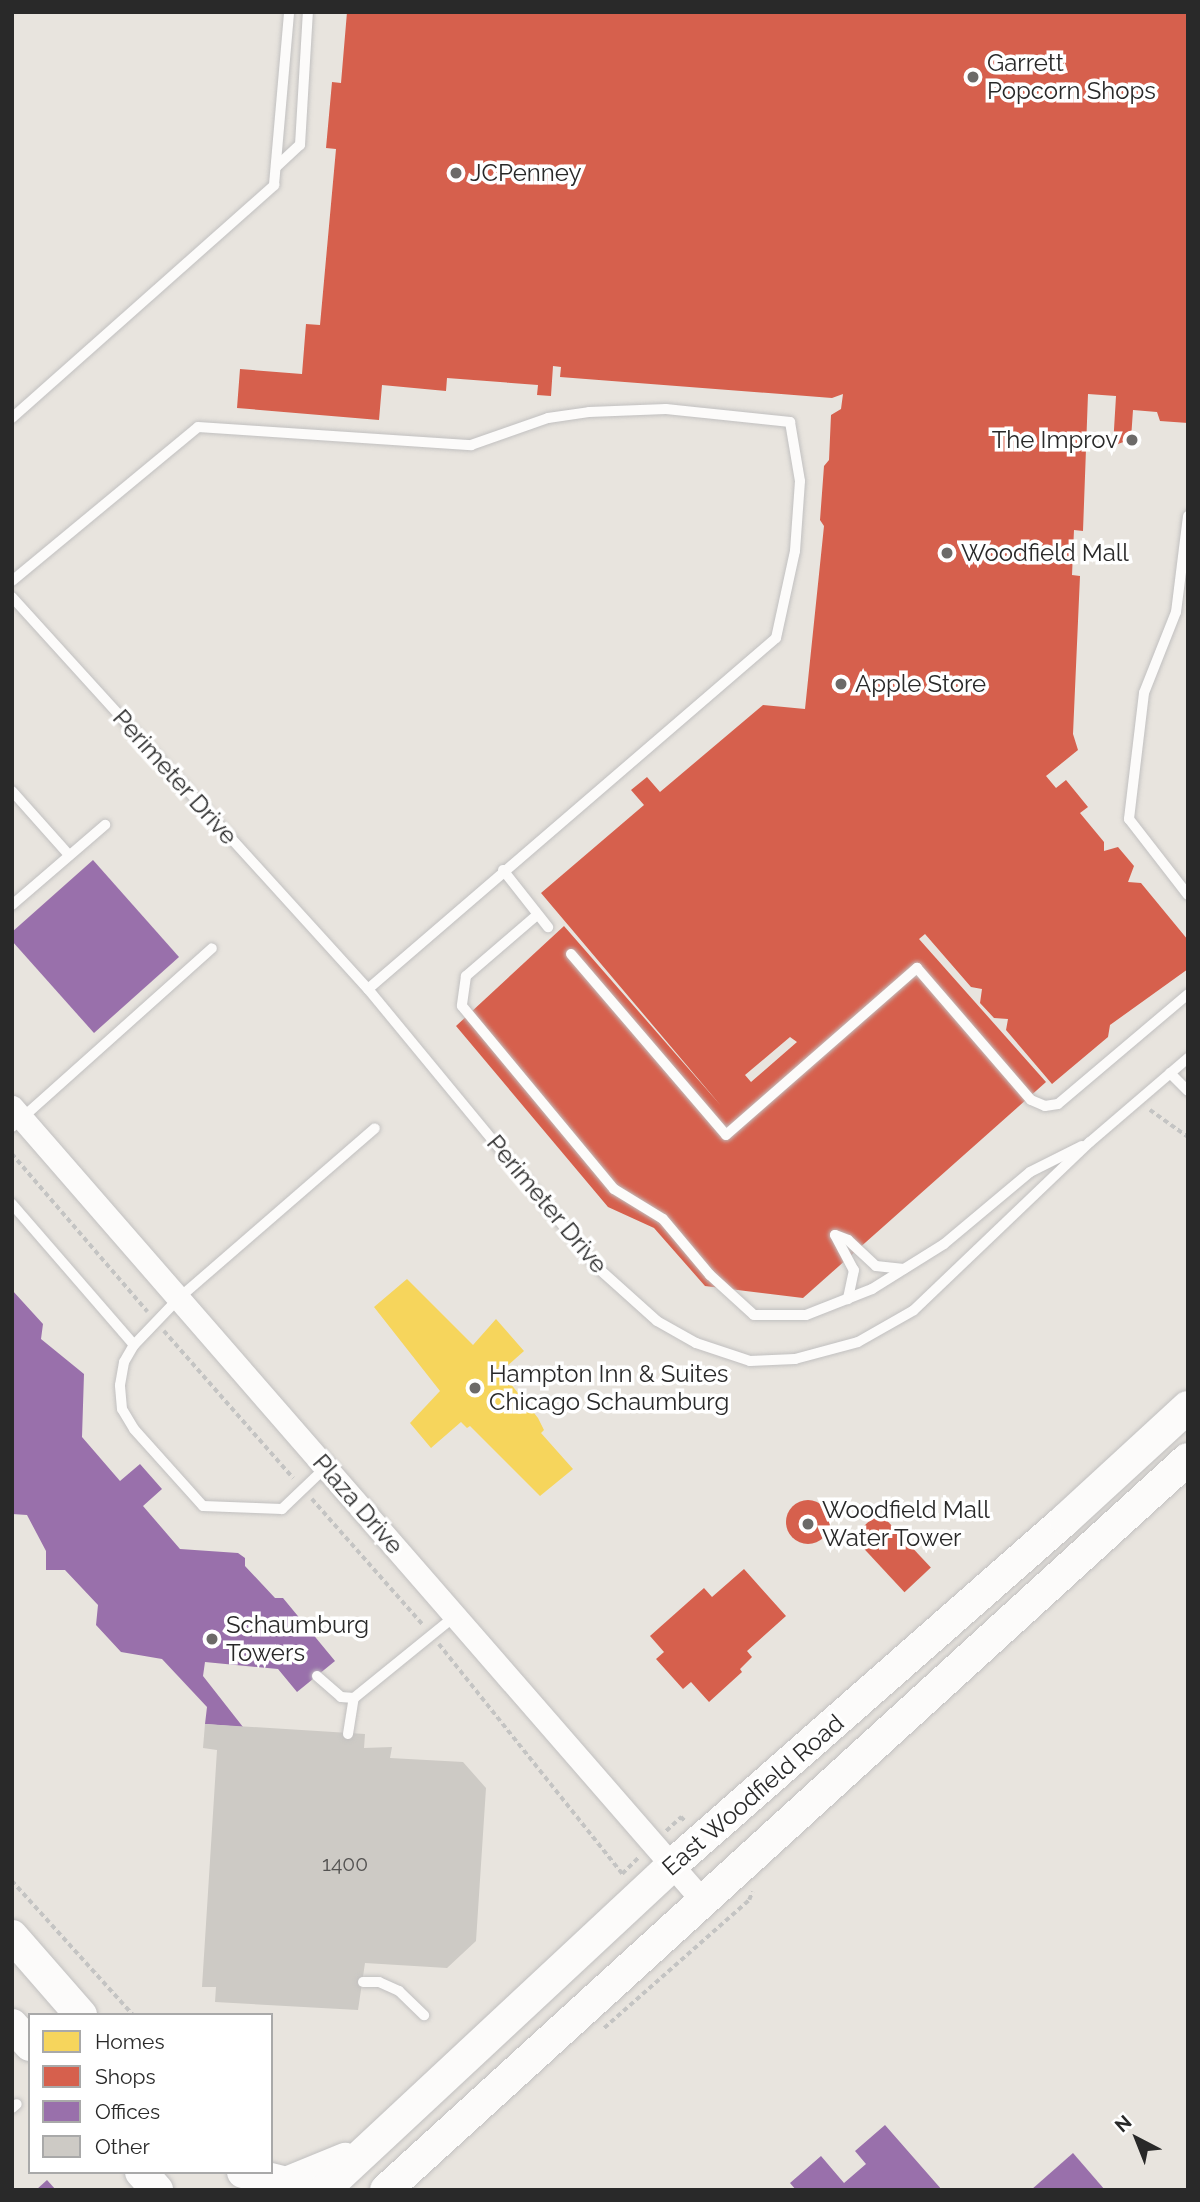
<!DOCTYPE html>
<html>
<head>
<meta charset="utf-8">
<style>
	body { margin:0 }
	#map { position:relative; width:1200px; height:2202px; overflow:hidden; background:#e8e4de; font-family:Raleway,sans-serif }
	div>[style] { position:absolute }
	[style*='--x'] { left:calc(var(--x)*1px); top:calc(var(--y)*1px); width:calc(var(--w)*1px); rotate:calc(var(--a)*1deg) }
	.homes>* { inset:0; background:#f6d55c }
	.shops>* { inset:0; background:#d6604d; transform-origin:0 0 }
	.round { border-radius:50% }
	.offices>* { inset:0; background:#9970ab }
	.building>* { inset:0; background:#cdcac5 }
	.path>* { height:3.5px; margin-top:-1.75px; transform-origin:0; background:repeating-linear-gradient(90deg,#c4c4c3 0 5px,transparent 0 8.5px) }
	.roads { filter:drop-shadow(0 0 2px #c1c0c0) drop-shadow(0 0 2px #c1c0c0) }
	.lane>* { height:10px; margin:-5px; padding:0 5px; transform-origin:5px; border-radius:5px; background:#fcfbfa }
	.street>* { height:23px; margin:-11.5px; padding:0 11.5px; transform-origin:11.5px; border-radius:11.5px; background:#fcfbfa }
	.secondary>* { height:32px; margin:-16px; padding:0 16px; transform-origin:16px; border-radius:16px; background:#fcfbfa }
	.dots>* { width:19px; height:19px; translate:-50% -50%; box-sizing:border-box; border:4px solid #fff; border-radius:50% }
	span { translate:-50% -50%; white-space:nowrap; text-align:center; line-height:1.15; -webkit-text-stroke:7px #fff; paint-order:stroke }
	.number-label { font-size:21px; color:#545352 }
	.number-label span { -webkit-text-stroke-width:0 }
	.poi-label { font-size:24px; color:#292929 }
	.left { translate:0 -50%; text-align:left }
	.right { translate:-100% -50%; text-align:right }
	.street-label { font-size:24px; color:#292929 }
	.frame { position:absolute; inset:0; border:14px solid #292929; pointer-events:none }
	.legend { position:absolute; left:28px; top:2013px; width:245px; height:161px; box-sizing:border-box; background:#fff; border:2px solid #a9a9a9; margin:0; padding:9px 12px; list-style:none; font-size:21px; color:#292929 }
	.legend li { display:flex; align-items:center; gap:14px; height:35px }
	.legend b { width:35px; border:2px solid #a9a9a9 }
	.north { position:absolute; left:1102px; top:2104px; width:70px; height:70px; -webkit-text-stroke:5px #fff; paint-order:stroke; rotate:318deg; font-size:19px; font-weight:700; line-height:28px; text-align:center; color:#292929 }
	.north::after { content:''; display:block; margin:auto; width:24px; height:32px; background:#292929; clip-path:polygon(50% 0,100% 100%,50% 72%,0 100%) }
</style>
</head>
<body>
<div id="map">
	<div class="homes">
		<div style="clip-path:polygon(407px 1279px,473px 1345px,496px 1319px,524px 1351px,505px 1368px,502px 1364px,498px 1368px,538px 1418px,544px 1430px,541px 1433px,573px 1469px,540px 1496px,470px 1426px,467px 1428px,461px 1422px,431px 1448px,410px 1423px,440px 1391px,374px 1307px)"></div>
	</div>
	<div class="shops">
		<div style="clip-path:polygon(evenodd,347px 12px,1188px 12px,1188px 423px,1160px 421px,1157px 412px,1133px 410px,1131px 439px,1113px 446px,1116px 396px,1088px 394px,1083px 531px,1074px 530px,1072px 575px,1080px 576px,1073px 734px,1078px 750px,1046px 776px,1056px 788px,1066px 780px,1088px 807px,1080px 813px,1104px 842px,1104px 851px,1118px 847px,1134px 866px,1128px 882px,1141px 883px,1188px 940px,1188px 969px,1110px 1025px,1108px 1037px,1052px 1084px,1006px 1030px,1008px 1019px,994px 1018px,980px 1003px,982px 989px,971px 987px,925px 934px,919px 939px,1046px 1082px,803px 1298px,705px 1286px,654px 1228px,608px 1207px,456px 1026px,564px 926px,722px 1107px,541px 893px,644px 805px,631px 790px,647px 777px,660px 792px,763px 705px,805px 709px,824px 526px,820px 520px,824px 466px,829px 460px,831px 415px,841px 409px,843px 394px,832px 398px,560px 377px,561px 367px,553px 366px,551px 396px,537px 395px,538px 385px,447px 378px,446px 391px,382px 385px,379px 420px,237px 408px,240px 369px,302px 374px,306px 324px,320px 325px,336px 149px,326px 148px,332px 82px,341px 83px,347px 12px,790px 1037px,797px 1042px,751px 1082px,745px 1075px,790px 1037px)"></div>
		<div class="round" style="left:786px;top:1500px;width:44px;height:44px"></div>
		<div style="left:879px;top:1512px;width:76px;height:36px;rotate:47deg"></div>
		<div style="clip-path:polygon(744px 1569px,786px 1616px,747px 1651px,752px 1657px,740px 1669px,742px 1672px,709px 1702px,691px 1682px,683px 1689px,656px 1659px,664px 1652px,650px 1636px,704px 1588px,712px 1597px)"></div>
	</div>
	<div class="offices">
		<div style="clip-path:polygon(93px 860px,179px 957px,94px 1033px,12px 941px,12px 932px)"></div>
		<div style="clip-path:polygon(12px 1290px,43px 1324px,41px 1339px,84px 1374px,82px 1437px,120px 1481px,140px 1464px,162px 1489px,143px 1506px,180px 1549px,238px 1553px,245px 1558px,245px 1566px,275px 1598px,283px 1598px,335px 1661px,297px 1692px,278px 1669px,205px 1662px,203px 1676px,243px 1727px,205px 1724px,207px 1707px,162px 1659px,121px 1652px,96px 1625px,98px 1605px,65px 1570px,46px 1570px,46px 1551px,27px 1515px,12px 1514px)"></div>
		<div style="clip-path:polygon(885px 2125px,942px 2190px,796px 2190px,790px 2183px,821px 2156px,844px 2183px,866px 2164px,855px 2151px)"></div>
		<div style="clip-path:polygon(1073px 2153px,1105px 2190px,1031px 2190px)"></div>
		<div style="clip-path:polygon(47px 2180px,56px 2190px,36px 2190px)"></div>
	</div>
	<div class="building">
		<div style="clip-path:polygon(205px 1724px,365px 1734px,364px 1748px,392px 1747px,390px 1758px,463px 1762px,486px 1788px,476px 1941px,447px 1968px,365px 1963px,358px 2010px,215px 2002px,216px 1987px,202px 1987px,217px 1750px,203px 1748px)"></div>
	</div>
	<div class="path">
		<div style="--x:1150;--y:1110;--w:47;--a:35.4"></div>
		<div style="--x:12;--y:1154;--w:208;--a:49.3"></div>
		<div style="--x:164;--y:1331;--w:196;--a:48.7"></div>
		<div style="--x:312;--y:1499;--w:168;--a:48.6"></div>
		<div style="--x:439;--y:1644;--w:297;--a:51.4"></div>
		<div style="--x:666;--y:1831;--w:21;--a:-43"></div>
		<div style="--x:681;--y:1817;--w:7;--a:45"></div>
		<div style="--x:622;--y:1874;--w:23;--a:-45"></div>
		<div style="--x:12;--y:1881;--w:181;--a:47.9"></div>
		<div style="--x:604;--y:2028;--w:193;--a:-41.4"></div>
		<div style="--x:749;--y:1900;--w:9;--a:-69"></div>
	</div>
	<div class="roads">
		<div class="lane">
			<div style="--x:276;--y:167;--w:33;--a:-43"></div>
			<div style="--x:300;--y:145;--w:133;--a:-86.6"></div>
			<div style="--x:12;--y:418;--w:351;--a:-41.6"></div>
			<div style="--x:274;--y:185;--w:174;--a:-85"></div>
			<div style="--x:1188;--y:516;--w:97;--a:97.1"></div>
			<div style="--x:1176;--y:612;--w:87;--a:111.6"></div>
			<div style="--x:1144;--y:693;--w:127;--a:96.8"></div>
			<div style="--x:1129;--y:819;--w:96;--a:52.2"></div>
			<div style="--x:12;--y:581;--w:241;--a:-39.6"></div>
			<div style="--x:198;--y:427;--w:274;--a:3.8"></div>
			<div style="--x:471;--y:445;--w:82;--a:-19.3"></div>
			<div style="--x:548;--y:418;--w:41;--a:-8.3"></div>
			<div style="--x:589;--y:412;--w:77;--a:-2.2"></div>
			<div style="--x:666;--y:409;--w:125;--a:6"></div>
			<div style="--x:790;--y:422;--w:60;--a:80.4"></div>
			<div style="--x:800;--y:481;--w:70;--a:94.1"></div>
			<div style="--x:795;--y:551;--w:89;--a:102.3"></div>
			<div style="--x:776;--y:638;--w:538;--a:139.29"></div>
			<div style="--x:12;--y:597;--w:530;--a:47.76"></div>
			<div style="--x:368;--y:989;--w:362;--a:50.5"></div>
			<div style="--x:598;--y:1268;--w:79;--a:41.9"></div>
			<div style="--x:657;--y:1321;--w:45;--a:29.4"></div>
			<div style="--x:696;--y:1343;--w:57;--a:18.4"></div>
			<div style="--x:750;--y:1361;--w:45;--a:-2.5"></div>
			<div style="--x:795;--y:1359;--w:65;--a:-15.1"></div>
			<div style="--x:858;--y:1342;--w:64;--a:-29.7"></div>
			<div style="--x:914;--y:1310;--w:243;--a:-43.7"></div>
			<div style="--x:1090;--y:1142;--w:129;--a:-40.6"></div>
			<div style="--x:12;--y:791;--w:86;--a:48.3"></div>
			<div style="--x:503;--y:870;--w:73;--a:51.7"></div>
			<div style="--x:12;--y:905;--w:123;--a:-40.7"></div>
			<div style="--x:537;--y:915;--w:94;--a:139.3"></div>
			<div style="--x:466;--y:976;--w:30;--a:98"></div>
			<div style="--x:462;--y:1006;--w:238;--a:50.3"></div>
			<div style="--x:614;--y:1189;--w:57;--a:31.5"></div>
			<div style="--x:663;--y:1219;--w:73;--a:50"></div>
			<div style="--x:710;--y:1275;--w:59;--a:42.3"></div>
			<div style="--x:754;--y:1315;--w:52;--a:0"></div>
			<div style="--x:806;--y:1315;--w:71;--a:-21.5"></div>
			<div style="--x:872;--y:1289;--w:85;--a:-32"></div>
			<div style="--x:944;--y:1244;--w:112;--a:-39.9"></div>
			<div style="--x:1030;--y:1172;--w:58;--a:-26.6"></div>
			<div style="--x:571;--y:954;--w:238;--a:49.4"></div>
			<div style="--x:726;--y:1135;--w:254;--a:-41.2"></div>
			<div style="--x:917;--y:968;--w:174;--a:49.2"></div>
			<div style="--x:1031;--y:1100;--w:15;--a:23"></div>
			<div style="--x:1045;--y:1106;--w:13;--a:-9"></div>
			<div style="--x:1058;--y:1104;--w:170;--a:-40.2"></div>
			<div style="--x:1170;--y:1073;--w:25;--a:45"></div>
			<div style="--x:12;--y:1127;--w:268;--a:-41.8"></div>
			<div style="--x:12;--y:1204;--w:186;--a:49.1"></div>
			<div style="--x:835;--y:1235;--w:14;--a:21"></div>
			<div style="--x:848;--y:1240;--w:38;--a:43"></div>
			<div style="--x:876;--y:1266;--w:28;--a:6"></div>
			<div style="--x:835;--y:1235;--w:40;--a:62"></div>
			<div style="--x:854;--y:1270;--w:30;--a:102"></div>
			<div style="--x:326;--y:1467;--w:61;--a:136.3"></div>
			<div style="--x:282;--y:1509;--w:79;--a:-177.8"></div>
			<div style="--x:203;--y:1506;--w:103;--a:-131.9"></div>
			<div style="--x:134;--y:1429;--w:23;--a:-121"></div>
			<div style="--x:122;--y:1409;--w:24;--a:-95"></div>
			<div style="--x:120;--y:1385;--w:23;--a:-80"></div>
			<div style="--x:124;--y:1362;--w:20;--a:-60"></div>
			<div style="--x:134;--y:1345;--w:65;--a:-46.2"></div>
			<div style="--x:179;--y:1298;--w:259;--a:-40.9"></div>
			<div style="--x:317;--y:1676;--w:32;--a:41"></div>
			<div style="--x:341;--y:1697;--w:13;--a:4"></div>
			<div style="--x:354;--y:1698;--w:130;--a:-39.1"></div>
			<div style="--x:348;--y:1734;--w:36;--a:-81"></div>
			<div style="--x:363;--y:1982;--w:16;--a:0"></div>
			<div style="--x:379;--y:1982;--w:22;--a:24"></div>
			<div style="--x:399;--y:1991;--w:35;--a:44"></div>
			<div style="--x:12;--y:2108;--w:6;--a:-39"></div>
		</div>
		<div class="street">
			<div style="--x:12;--y:1107;--w:1053;--a:48.97"></div>
		</div>
		<div class="secondary">
			<div style="--x:12;--y:1936;--w:105;--a:48.9"></div>
			<div style="--x:12;--y:2025;--w:27;--a:48"></div>
			<div style="--x:141;--y:2172;--w:24;--a:48"></div>
			<div style="--x:243;--y:2172;--w:44;--a:14.3"></div>
			<div style="--x:286;--y:2183;--w:64;--a:-22.1"></div>
			<div style="--x:324;--y:2190;--w:476;--a:-43"></div>
			<div style="--x:672;--y:1865;--w:523;--a:-41.28"></div>
			<div style="--x:1065;--y:1520;--w:167;--a:-42.6"></div>
			<div style="--x:386;--y:2190;--w:1085;--a:-42.35"></div>
		</div>
	</div>
	<div class="dots">
		<div style="left:973px;top:77px;background:#6c6a68"></div>
		<div style="left:456px;top:173px;background:#6c6a68"></div>
		<div style="left:1132px;top:440px;background:#6c6a68"></div>
		<div style="left:947px;top:553px;background:#6c6a68"></div>
		<div style="left:841px;top:684px;background:#6c6a68"></div>
		<div style="left:475px;top:1388px;background:#6c6a68"></div>
		<div style="left:808px;top:1524px;background:#6c6a68"></div>
		<div style="left:212px;top:1639px;background:#6c6a68"></div>
	</div>
	<div class="number-label">
		<span style="left:345px;top:1864px">1400</span>
	</div>
	<div class="poi-label">
		<span class="left" style="left:987px;top:77px">Garrett<br>Popcorn Shops</span>
		<span class="left" style="left:470px;top:173px">JCPenney</span>
		<span class="right" style="left:1118px;top:440px">The Improv</span>
		<span class="left" style="left:961px;top:553px">Woodfield Mall</span>
		<span class="left" style="left:855px;top:684px">Apple Store</span>
		<span class="left" style="left:489px;top:1388px">Hampton Inn &amp; Suites<br>Chicago Schaumburg</span>
		<span class="left" style="left:822px;top:1524px">Woodfield Mall<br>Water Tower</span>
		<span class="left" style="left:226px;top:1639px">Schaumburg<br>Towers</span>
	</div>
	<div class="street-label">
		<span style="left:175px;top:777px;rotate:48deg">Perimeter Drive</span>
		<span style="left:547px;top:1204px;rotate:50deg">Perimeter Drive</span>
		<span style="left:358px;top:1504px;rotate:49deg">Plaza Drive</span>
		<span style="left:753px;top:1795px;rotate:-41deg">East Woodfield Road</span>
	</div>
	<div class="frame"></div>
	<ul class="legend">
	<li><b style="height:19px;background:#f6d55c"></b>Homes</li>
	<li><b style="height:19px;background:#d6604d"></b>Shops</li>
	<li><b style="height:19px;background:#9970ab"></b>Offices</li>
	<li><b style="height:19px;background:#cdcac5"></b>Other</li>
	</ul>
	<div class="north">N</div>
</div>
</body>
</html>
